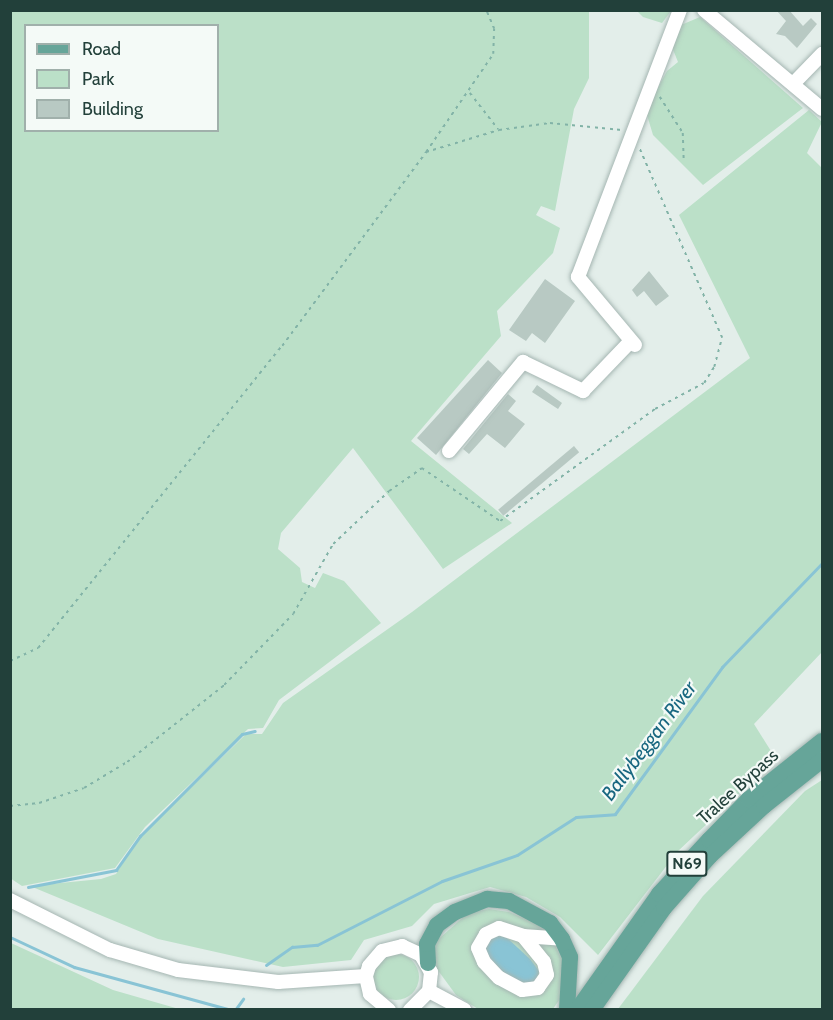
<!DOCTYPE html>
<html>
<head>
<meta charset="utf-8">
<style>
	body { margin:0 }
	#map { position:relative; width:833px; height:1020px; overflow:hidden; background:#e3eeea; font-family:Cabin,sans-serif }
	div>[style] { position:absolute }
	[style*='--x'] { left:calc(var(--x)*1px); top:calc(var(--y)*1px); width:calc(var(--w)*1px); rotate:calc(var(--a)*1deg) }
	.green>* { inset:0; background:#bbe0c8 }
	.round { border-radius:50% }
	.water>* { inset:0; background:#89c4d5 }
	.stream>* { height:3px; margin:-1.5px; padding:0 1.5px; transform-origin:1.5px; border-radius:1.5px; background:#89c4d5 }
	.building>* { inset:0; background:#b8c9c3; transform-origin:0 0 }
	.path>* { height:1.5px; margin-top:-0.75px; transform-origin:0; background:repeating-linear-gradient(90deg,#82b3a7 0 3px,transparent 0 7.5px) }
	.roads { filter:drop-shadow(0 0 2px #a5b6b2) drop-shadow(0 0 2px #a5b6b2) }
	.minor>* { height:14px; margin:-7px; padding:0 7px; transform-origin:7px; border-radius:7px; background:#fff }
	.major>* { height:16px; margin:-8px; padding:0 8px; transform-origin:8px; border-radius:8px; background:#66a599 }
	span { translate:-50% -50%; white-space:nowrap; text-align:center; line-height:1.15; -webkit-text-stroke:4.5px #f4faf7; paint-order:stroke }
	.shield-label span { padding:2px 4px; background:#f4faf7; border:2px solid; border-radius:4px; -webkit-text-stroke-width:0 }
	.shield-label { font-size:16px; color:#22403a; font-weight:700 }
	.street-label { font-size:18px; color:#22403a }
	.water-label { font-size:20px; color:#186780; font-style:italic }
	.frame { position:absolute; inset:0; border:12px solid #22403a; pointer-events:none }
	.legend { position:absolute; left:24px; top:24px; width:195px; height:108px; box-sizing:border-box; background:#f4faf7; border:2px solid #a0b0ab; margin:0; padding:8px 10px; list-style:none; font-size:18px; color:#22403a }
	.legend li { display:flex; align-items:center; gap:12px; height:30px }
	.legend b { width:30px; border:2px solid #a0b0ab }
</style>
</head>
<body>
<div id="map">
	<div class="green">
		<div style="clip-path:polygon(evenodd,10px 11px,589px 11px,589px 78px,574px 109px,555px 211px,541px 206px,536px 215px,560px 228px,553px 253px,497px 311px,501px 336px,411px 441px,512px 523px,443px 569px,353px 448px,281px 533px,278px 549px,300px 568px,302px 582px,315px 588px,323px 573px,344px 581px,381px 623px,279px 700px,263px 728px,248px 729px,145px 827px,115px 868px,22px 886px,10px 878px,10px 11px,26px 26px,218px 26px,218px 130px,26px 130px,26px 26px)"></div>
		<div style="clip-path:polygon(637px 11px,671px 11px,662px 23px,643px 17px)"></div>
		<div style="clip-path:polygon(700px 17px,803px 108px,703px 185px,653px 135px,647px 115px,651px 100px,667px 71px,678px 62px,672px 47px,681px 25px)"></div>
		<div style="clip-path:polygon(809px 110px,822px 122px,807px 153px,822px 168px,822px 652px,754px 724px,776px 759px,678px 851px,598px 955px,560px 917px,526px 897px,490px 887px,434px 904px,412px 926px,364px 940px,351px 960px,283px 967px,158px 939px,30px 886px,101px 879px,116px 874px,137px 840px,246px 734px,262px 734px,283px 703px,412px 612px,750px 358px,679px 215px)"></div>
		<div style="clip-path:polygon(822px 780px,822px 1009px,618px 1009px,703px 896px,805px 791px)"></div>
		<div style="clip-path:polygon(489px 909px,509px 912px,537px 924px,554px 943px,564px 963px,562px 996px,553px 1009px,478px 1009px,456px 995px,437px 969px,433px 944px,468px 913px)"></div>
		<div style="clip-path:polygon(11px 943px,113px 990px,179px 1009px,11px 1009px)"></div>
		<div class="round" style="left:373px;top:954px;width:46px;height:46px"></div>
	</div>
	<div class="water">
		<div style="clip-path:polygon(492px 935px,506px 937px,530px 959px,539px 971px,536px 982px,517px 984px,483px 957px,484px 944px)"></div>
	</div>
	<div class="stream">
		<div style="--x:28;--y:887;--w:90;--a:-10.9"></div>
		<div style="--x:116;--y:870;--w:42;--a:-54.8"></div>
		<div style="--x:140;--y:836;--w:144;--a:-45"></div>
		<div style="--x:242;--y:734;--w:13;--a:-13"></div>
		<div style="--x:10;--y:937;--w:71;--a:25.1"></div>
		<div style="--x:74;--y:967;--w:163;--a:15.3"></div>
		<div style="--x:266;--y:965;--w:32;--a:-35"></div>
		<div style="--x:292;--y:947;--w:25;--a:-5"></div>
		<div style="--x:317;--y:945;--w:140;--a:-27.1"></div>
		<div style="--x:442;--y:881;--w:79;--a:-19.1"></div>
		<div style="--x:517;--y:855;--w:70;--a:-32.8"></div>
		<div style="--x:576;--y:817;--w:39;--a:-4"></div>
		<div style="--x:615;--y:814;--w:182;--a:-53.9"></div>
		<div style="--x:722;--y:667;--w:144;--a:-46.1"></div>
		<div style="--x:235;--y:1010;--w:14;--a:-54"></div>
	</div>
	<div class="building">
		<div style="clip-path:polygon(776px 10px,789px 10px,803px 26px,811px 18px,817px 24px,797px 48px,785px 36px,776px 34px,786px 21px)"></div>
		<div style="clip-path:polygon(649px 271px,669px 296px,656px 306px,644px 291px,637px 297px,632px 290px)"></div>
		<div style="clip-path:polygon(545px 279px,575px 301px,545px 343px,532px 333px,526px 341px,509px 330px)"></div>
		<div style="clip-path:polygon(488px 360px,502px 373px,436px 455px,417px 438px)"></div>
		<div style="clip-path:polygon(537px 385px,562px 403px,558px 409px,532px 392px)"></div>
		<div style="clip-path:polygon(508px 394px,516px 401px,508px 411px,525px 424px,505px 448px,487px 434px,469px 454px,463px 449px)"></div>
		<div style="left:574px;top:446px;width:8px;height:99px;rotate:50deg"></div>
	</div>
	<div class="path">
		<div style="--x:470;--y:93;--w:46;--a:52.1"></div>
		<div style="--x:660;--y:97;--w:43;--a:57.4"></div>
		<div style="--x:683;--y:133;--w:28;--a:88"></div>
		<div style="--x:426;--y:152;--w:76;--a:-16.8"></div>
		<div style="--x:499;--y:130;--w:51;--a:-7.8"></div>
		<div style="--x:550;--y:123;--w:72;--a:5.6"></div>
		<div style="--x:10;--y:661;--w:31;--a:-25"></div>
		<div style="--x:38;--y:648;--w:388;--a:-51.1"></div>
		<div style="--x:282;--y:346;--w:242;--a:-53.4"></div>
		<div style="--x:426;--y:152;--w:119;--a:-55.6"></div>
		<div style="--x:493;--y:54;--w:25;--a:-88"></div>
		<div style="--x:494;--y:29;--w:21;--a:-113"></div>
		<div style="--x:10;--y:806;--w:29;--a:-6"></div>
		<div style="--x:39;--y:803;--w:47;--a:-18.4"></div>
		<div style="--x:84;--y:788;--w:50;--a:-31.2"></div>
		<div style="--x:127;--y:762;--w:124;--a:-38.4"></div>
		<div style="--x:224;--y:685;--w:99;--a:-45.8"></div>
		<div style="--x:293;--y:614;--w:81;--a:-60.3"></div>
		<div style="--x:333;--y:544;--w:77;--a:-43.4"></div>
		<div style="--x:389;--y:491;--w:40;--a:-34.9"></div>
		<div style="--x:422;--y:468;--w:94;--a:34.2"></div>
		<div style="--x:500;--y:521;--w:191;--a:-35.9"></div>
		<div style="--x:655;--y:409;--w:55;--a:-28"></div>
		<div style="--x:704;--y:383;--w:19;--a:-58"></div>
		<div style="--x:714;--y:367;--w:30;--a:-75"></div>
		<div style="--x:722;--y:338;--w:207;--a:-113.6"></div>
	</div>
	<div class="roads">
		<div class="minor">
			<div style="--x:704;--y:10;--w:154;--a:40"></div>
			<div style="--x:793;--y:84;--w:42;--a:-46"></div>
			<div style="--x:635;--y:345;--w:89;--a:-130"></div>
			<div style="--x:578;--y:277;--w:286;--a:-69.1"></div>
			<div style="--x:449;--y:451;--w:116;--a:-50.3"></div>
			<div style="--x:523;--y:362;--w:67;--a:25.8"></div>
			<div style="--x:583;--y:391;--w:69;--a:-46.2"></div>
			<div style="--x:10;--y:900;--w:112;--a:26.6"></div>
			<div style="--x:110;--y:950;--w:71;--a:16.4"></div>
			<div style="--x:178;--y:970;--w:101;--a:6.8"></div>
			<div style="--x:278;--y:982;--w:88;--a:-3.9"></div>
			<div style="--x:523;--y:936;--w:33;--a:51"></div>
			<div style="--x:544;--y:962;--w:13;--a:77"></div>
			<div style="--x:547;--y:975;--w:16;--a:125"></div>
			<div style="--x:538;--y:988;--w:16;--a:173"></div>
			<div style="--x:522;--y:990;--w:26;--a:-152"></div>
			<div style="--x:499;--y:978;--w:22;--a:-133"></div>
			<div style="--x:484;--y:962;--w:15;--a:-113"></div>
			<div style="--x:478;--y:948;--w:16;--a:-60"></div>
			<div style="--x:486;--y:934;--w:14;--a:-25"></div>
			<div style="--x:499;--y:928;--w:25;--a:18"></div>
			<div style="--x:523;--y:936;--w:39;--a:4"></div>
			<div style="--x:429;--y:991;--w:40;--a:28"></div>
			<div style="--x:389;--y:1010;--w:25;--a:-140"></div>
			<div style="--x:370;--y:994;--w:18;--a:-103"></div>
			<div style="--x:366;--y:976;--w:10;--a:-73"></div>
			<div style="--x:369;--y:966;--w:20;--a:-49"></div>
			<div style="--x:382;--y:951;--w:21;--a:-14"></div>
			<div style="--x:402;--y:946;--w:21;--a:25"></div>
			<div style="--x:421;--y:955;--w:20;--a:60"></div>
			<div style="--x:431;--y:972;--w:19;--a:96"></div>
			<div style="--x:429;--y:991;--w:27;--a:135"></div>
		</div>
		<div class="major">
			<div style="--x:428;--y:963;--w:19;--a:-93"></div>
			<div style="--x:427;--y:944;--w:21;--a:-62"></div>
			<div style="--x:437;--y:925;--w:22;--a:-36"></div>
			<div style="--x:455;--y:912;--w:35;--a:-22"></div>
			<div style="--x:487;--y:899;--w:22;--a:5"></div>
			<div style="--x:509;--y:901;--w:47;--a:28.2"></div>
			<div style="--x:550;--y:923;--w:20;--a:53"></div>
			<div style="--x:562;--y:939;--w:20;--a:66"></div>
			<div style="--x:570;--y:957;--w:53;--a:93.2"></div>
			<div style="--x:577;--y:1010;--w:142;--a:-54.7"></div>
			<div style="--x:659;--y:894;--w:74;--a:-47.2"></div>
			<div style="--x:709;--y:840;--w:57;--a:-45.7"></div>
			<div style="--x:749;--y:799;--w:93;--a:-38.5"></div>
			<div style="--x:592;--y:1010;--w:125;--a:-54.8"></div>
			<div style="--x:664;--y:908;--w:69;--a:-48.5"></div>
			<div style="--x:710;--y:856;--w:74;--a:-42.8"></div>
			<div style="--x:764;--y:806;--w:74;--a:-38.4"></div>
		</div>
	</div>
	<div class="shield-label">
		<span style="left:687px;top:864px">N69</span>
	</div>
	<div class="street-label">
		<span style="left:738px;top:787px;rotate:-42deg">Tralee Bypass</span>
	</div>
	<div class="water-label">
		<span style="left:649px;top:741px;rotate:-53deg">Ballybeggan River</span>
	</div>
	<div class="frame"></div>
	<ul class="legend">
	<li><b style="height:8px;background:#66a599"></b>Road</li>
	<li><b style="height:16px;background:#bbe0c8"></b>Park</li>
	<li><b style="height:16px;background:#b8c9c3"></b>Building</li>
	</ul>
</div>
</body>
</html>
